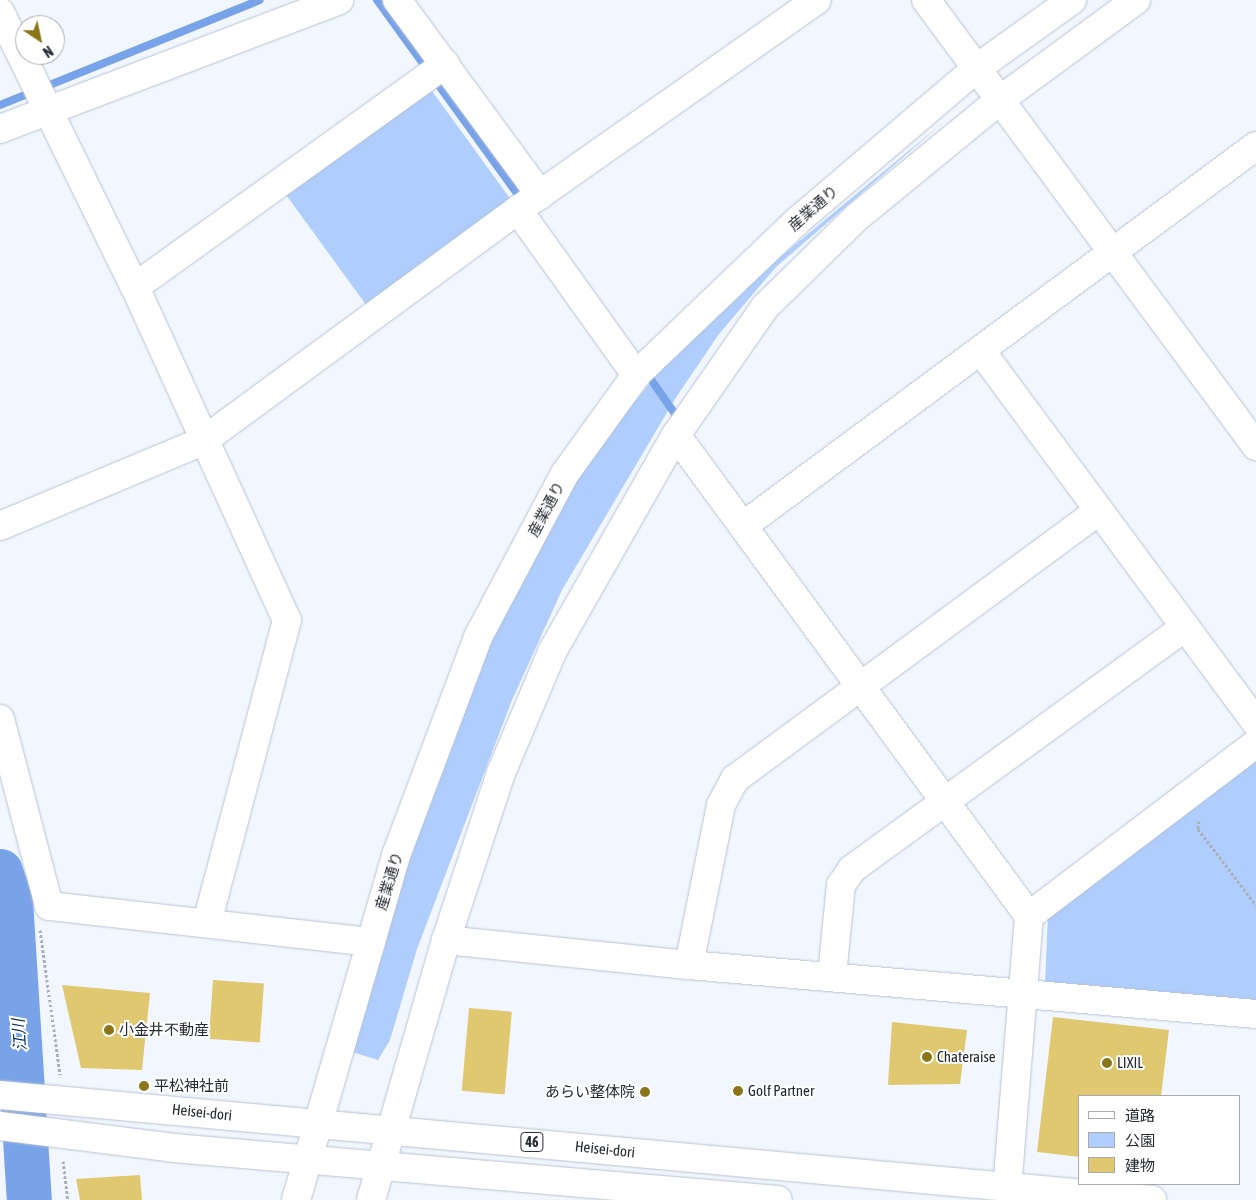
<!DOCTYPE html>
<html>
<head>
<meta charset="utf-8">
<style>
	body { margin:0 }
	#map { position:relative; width:1256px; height:1200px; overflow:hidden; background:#f2f7ff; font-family:"Asap Condensed","Noto Sans JP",sans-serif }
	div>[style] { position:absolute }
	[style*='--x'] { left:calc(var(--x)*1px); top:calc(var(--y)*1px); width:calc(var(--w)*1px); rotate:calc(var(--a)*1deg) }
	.green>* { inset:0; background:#afcdfd; transform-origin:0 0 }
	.stream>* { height:8px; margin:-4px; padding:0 4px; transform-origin:4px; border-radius:4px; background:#78a3e8 }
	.river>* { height:45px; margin:-22.5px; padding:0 22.5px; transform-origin:22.5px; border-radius:22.5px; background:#78a3e8 }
	.building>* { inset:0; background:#dfc870; transform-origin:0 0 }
	.path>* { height:3px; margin-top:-1.5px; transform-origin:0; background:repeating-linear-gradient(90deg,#abb0b8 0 2.5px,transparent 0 5px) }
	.roads { filter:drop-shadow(0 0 1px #b6c2d5) drop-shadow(0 0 1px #b6c2d5) }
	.minor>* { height:28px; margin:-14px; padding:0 14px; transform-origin:14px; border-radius:14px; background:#fff }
	.major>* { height:28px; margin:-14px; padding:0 14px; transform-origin:14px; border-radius:14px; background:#fff }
	.dots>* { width:14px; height:14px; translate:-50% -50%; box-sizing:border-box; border:2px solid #fff; border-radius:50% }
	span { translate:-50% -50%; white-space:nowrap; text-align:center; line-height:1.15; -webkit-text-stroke:4px #fff; paint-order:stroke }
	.shield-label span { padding:1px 4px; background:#fff; border:1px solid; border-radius:4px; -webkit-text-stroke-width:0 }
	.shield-label { font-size:14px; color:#252a31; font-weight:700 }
	.street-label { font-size:15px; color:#252a31 }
	.poi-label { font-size:15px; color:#252a31 }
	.left { translate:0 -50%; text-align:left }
	.right { translate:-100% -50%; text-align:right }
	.water-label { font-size:16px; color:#052b67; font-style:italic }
	.legend { position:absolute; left:1078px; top:1095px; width:162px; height:90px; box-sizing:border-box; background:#fff; border:1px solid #a8aaad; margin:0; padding:6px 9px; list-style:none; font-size:15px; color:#252a31 }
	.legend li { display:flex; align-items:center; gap:10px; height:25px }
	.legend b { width:25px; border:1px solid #a8aaad }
	.north { position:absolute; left:15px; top:15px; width:50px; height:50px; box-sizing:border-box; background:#fff; border:1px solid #a8aaad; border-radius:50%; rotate:146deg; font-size:14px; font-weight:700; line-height:20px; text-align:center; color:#252a31 }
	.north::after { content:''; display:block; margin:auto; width:18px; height:22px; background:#8b7519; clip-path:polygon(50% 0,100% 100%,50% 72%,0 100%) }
</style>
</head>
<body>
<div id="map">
	<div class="green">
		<div style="left:429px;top:87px;width:142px;height:179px;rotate:54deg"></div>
		<div style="clip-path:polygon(945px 121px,776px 267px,719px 334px,675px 399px,562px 590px,512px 700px,417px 949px,390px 1040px,378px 1060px,352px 1052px,441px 747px,537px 536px,608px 434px,660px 371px,701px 330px,757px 276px)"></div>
		<div style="clip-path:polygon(1256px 761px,1256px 1005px,1045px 986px,1048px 914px)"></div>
	</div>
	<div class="stream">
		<div style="--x:377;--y:0;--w:249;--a:54.1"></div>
		<div style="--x:0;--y:105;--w:280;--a:-22"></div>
		<div style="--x:645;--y:371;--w:61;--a:55"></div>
	</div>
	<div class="river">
		<div style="--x:0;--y:871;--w:31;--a:71"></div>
		<div style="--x:10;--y:900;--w:301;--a:86.4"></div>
	</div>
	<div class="building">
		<div style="left:213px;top:980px;width:51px;height:59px;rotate:4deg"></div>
		<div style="clip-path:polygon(62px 985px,150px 993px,142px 1070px,81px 1068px)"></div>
		<div style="left:469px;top:1008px;width:43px;height:83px;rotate:5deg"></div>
		<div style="clip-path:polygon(1053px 1017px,1169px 1030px,1161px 1096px,1080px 1096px,1080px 1157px,1037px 1152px)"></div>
		<div style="clip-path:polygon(892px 1022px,967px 1030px,960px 1084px,888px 1085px)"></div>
		<div style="clip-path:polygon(140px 1175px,142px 1200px,80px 1200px,76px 1179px)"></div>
	</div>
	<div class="path">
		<div style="--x:1199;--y:821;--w:8;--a:97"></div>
		<div style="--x:1198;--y:829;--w:96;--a:52.7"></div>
		<div style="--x:40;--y:930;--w:146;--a:82.1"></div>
		<div style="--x:63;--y:1161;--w:39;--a:83"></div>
	</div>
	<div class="roads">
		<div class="minor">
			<div style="--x:397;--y:0;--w:242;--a:53.7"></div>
			<div style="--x:926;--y:0;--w:555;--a:53.5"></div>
			<div style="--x:0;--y:12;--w:306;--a:63.9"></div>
			<div style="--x:135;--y:287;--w:366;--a:65.5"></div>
			<div style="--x:287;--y:620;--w:312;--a:104.8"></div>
			<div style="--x:0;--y:129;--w:363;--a:-20.8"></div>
			<div style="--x:518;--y:210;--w:203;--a:54.4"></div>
			<div style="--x:135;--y:287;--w:382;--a:-35.7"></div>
			<div style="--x:981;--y:351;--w:462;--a:53.5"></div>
			<div style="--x:676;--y:435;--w:597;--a:53.73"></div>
			<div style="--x:1029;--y:916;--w:272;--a:94.6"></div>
			<div style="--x:0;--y:526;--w:220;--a:-22.7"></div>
			<div style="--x:203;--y:441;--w:391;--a:-36.3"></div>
			<div style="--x:518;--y:210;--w:365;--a:-35.1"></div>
			<div style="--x:743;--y:526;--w:638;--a:-36.53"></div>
			<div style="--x:0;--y:719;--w:193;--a:75.3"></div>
			<div style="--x:49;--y:906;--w:324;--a:6.4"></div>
			<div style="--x:1029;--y:916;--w:285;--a:-37.2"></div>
			<div style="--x:446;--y:940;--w:244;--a:5.9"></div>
			<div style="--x:689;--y:965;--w:569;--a:4.94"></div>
			<div style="--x:689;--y:965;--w:163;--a:-78.7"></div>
			<div style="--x:721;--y:805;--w:30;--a:-62"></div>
			<div style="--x:735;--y:779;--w:452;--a:-36.4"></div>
			<div style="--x:832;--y:976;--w:91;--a:-84.4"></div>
			<div style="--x:841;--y:885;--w:19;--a:-55"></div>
			<div style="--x:852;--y:869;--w:412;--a:-36"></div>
			<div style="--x:296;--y:1200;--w:361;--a:-73.8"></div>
			<div style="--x:397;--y:853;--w:231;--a:-69.4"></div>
			<div style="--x:478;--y:637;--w:183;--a:-62"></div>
			<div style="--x:564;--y:475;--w:123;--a:-54.2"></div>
			<div style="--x:636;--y:375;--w:221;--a:-43.7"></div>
			<div style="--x:796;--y:222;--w:238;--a:-40.4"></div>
			<div style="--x:977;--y:68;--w:117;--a:-35.6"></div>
			<div style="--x:371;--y:1200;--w:271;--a:-73.9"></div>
			<div style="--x:446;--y:940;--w:176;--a:-71.8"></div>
			<div style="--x:501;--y:773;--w:131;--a:-67.1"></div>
			<div style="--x:552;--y:652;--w:250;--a:-60.3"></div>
			<div style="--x:676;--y:435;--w:156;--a:-55.2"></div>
			<div style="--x:765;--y:307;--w:129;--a:-44.4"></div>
			<div style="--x:857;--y:217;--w:185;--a:-39.3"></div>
			<div style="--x:1000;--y:100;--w:169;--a:-36.3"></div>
		</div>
		<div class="major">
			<div style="--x:0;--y:1095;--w:1157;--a:5.21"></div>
			<div style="--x:0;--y:1126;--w:175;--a:7.2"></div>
			<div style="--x:174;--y:1148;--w:606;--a:4.92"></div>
		</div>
	</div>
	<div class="dots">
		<div style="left:109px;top:1030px;background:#8b7519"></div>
		<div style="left:927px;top:1057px;background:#8b7519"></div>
		<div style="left:1107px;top:1063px;background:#8b7519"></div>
		<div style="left:144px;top:1086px;background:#8b7519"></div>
		<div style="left:738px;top:1091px;background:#8b7519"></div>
		<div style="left:645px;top:1092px;background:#8b7519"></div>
	</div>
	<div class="shield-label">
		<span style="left:532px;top:1142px">46</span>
	</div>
	<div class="street-label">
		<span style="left:813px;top:208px;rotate:-41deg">産業通り</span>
		<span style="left:546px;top:509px;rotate:-62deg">産業通り</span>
		<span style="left:389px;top:881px;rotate:-73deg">産業通り</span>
		<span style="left:202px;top:1112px;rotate:6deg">Heisei-dori</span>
		<span style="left:605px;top:1149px;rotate:6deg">Heisei-dori</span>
	</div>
	<div class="poi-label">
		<span class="left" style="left:119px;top:1030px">小金井不動産</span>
		<span class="left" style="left:937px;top:1057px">Chateraise</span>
		<span class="left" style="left:1117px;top:1063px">LIXIL</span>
		<span class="left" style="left:154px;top:1086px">平松神社前</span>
		<span class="left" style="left:748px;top:1091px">Golf Partner</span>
		<span class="right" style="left:635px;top:1092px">あらい整体院</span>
	</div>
	<div class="water-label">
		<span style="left:19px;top:1035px;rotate:-94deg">江川</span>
	</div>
	<ul class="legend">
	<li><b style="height:6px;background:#fff"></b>道路</li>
	<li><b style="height:14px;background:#afcdfd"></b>公園</li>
	<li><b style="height:14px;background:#dfc870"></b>建物</li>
	</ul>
	<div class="north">N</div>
</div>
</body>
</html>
